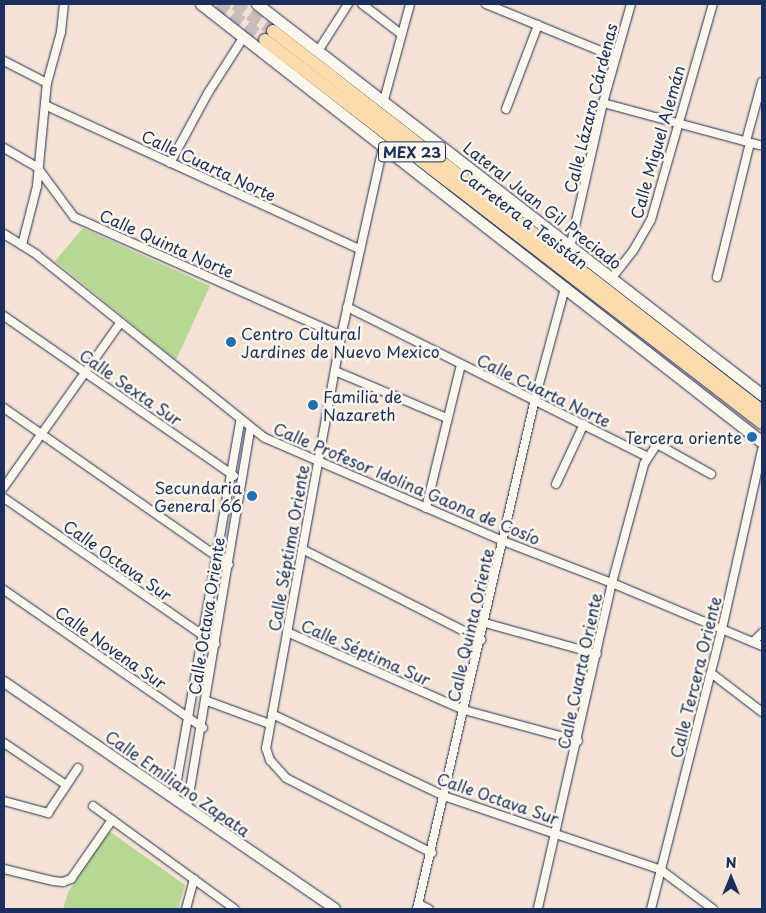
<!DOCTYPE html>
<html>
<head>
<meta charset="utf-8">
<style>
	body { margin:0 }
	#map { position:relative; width:766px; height:913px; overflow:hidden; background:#f5e2d4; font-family:"Playpen Sans",sans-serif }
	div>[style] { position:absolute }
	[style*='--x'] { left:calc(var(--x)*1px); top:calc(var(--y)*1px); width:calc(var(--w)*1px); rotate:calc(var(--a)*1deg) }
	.green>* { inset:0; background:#b6d892 }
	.primary-tunnel>* { height:12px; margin-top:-6px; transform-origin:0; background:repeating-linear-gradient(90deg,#c9bebc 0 12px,transparent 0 18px) }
	.roads { filter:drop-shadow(0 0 1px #1b2f5e) drop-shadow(0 0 1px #1b2f5e) }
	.minor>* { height:8px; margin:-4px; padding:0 4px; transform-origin:4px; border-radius:4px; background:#fbf7ec }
	.tertiary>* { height:10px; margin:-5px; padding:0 5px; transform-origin:5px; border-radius:5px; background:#fbf7ec }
	.secondary>* { height:11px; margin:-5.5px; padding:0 5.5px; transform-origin:5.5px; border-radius:5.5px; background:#fbf7ec }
	.primary>* { height:12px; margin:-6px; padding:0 6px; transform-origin:6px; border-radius:6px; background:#fedbac }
	.dots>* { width:14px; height:14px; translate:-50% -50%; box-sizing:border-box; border:2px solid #fbf7ec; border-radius:50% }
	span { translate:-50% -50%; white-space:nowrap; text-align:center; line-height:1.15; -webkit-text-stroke:5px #fbf7ec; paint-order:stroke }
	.shield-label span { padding:1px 4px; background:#fbf7ec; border:1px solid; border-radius:4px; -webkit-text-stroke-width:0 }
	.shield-label { font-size:15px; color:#1b2f5e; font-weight:700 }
	.street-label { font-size:16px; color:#1b2f5e }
	.poi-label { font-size:16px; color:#1b2f5e }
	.left { translate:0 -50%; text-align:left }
	.right { translate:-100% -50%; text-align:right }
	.frame { position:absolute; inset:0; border:5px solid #1b2f5e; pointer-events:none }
	.north { position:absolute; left:706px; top:853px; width:50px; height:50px; -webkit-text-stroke:4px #fbf7ec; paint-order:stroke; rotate:0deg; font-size:14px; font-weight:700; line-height:20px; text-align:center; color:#1b2f5e }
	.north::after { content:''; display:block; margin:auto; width:18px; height:22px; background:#1b2f5e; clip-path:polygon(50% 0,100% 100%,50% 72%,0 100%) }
</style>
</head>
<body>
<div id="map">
	<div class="green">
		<div style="clip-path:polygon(83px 228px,210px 286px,176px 360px,55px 261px)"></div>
		<div style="clip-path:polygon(109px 831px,185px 885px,178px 909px,63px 909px,68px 892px)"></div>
	</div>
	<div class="primary-tunnel">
		<div style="--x:218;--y:4;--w:59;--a:37.5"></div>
		<div style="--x:235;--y:4;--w:47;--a:35.4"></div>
	</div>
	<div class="roads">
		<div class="minor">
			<div style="--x:362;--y:4;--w:49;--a:37.6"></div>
			<div style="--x:486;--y:4;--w:139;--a:22.3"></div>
			<div style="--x:318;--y:51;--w:56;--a:-57.4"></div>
			<div style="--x:4;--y:61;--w:48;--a:27.1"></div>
			<div style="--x:384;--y:100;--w:99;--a:-74.8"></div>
			<div style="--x:603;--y:103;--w:162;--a:15.1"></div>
			<div style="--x:47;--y:106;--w:343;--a:24.6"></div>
			<div style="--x:506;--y:109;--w:90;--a:-69.1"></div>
			<div style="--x:746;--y:141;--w:61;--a:-74.8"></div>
			<div style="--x:383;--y:147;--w:194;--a:102.5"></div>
			<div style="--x:341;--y:336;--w:419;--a:100.3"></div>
			<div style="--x:266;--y:748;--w:13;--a:72"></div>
			<div style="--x:270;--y:760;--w:24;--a:48"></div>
			<div style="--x:286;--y:778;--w:164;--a:27.2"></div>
			<div style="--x:4;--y:148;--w:38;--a:30"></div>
			<div style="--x:37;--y:167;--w:62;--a:53.5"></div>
			<div style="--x:74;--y:217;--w:292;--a:24"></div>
			<div style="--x:170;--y:163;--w:80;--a:-61.5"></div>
			<div style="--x:208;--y:93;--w:65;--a:-57.5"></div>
			<div style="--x:4;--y:234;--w:39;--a:32"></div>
			<div style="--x:37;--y:255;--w:292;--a:38.8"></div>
			<div style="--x:265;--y:438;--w:259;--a:23.4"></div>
			<div style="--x:503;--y:541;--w:117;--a:21.1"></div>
			<div style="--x:612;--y:583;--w:163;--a:22.8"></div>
			<div style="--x:22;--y:245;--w:61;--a:-75.7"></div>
			<div style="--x:37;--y:186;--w:103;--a:-84.5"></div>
			<div style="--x:47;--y:83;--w:53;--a:-74.6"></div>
			<div style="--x:61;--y:32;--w:28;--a:-84"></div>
			<div style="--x:570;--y:248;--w:149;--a:-77.2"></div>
			<div style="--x:603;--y:103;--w:103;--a:-74.2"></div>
			<div style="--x:717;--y:277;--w:138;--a:-76.2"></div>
			<div style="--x:611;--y:279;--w:36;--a:-52"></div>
			<div style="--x:633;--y:251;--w:36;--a:-60"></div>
			<div style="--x:651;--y:220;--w:225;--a:-74"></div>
			<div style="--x:347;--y:307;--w:336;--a:26.5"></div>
			<div style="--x:4;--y:316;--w:280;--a:34.8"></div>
			<div style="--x:335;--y:371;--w:121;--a:22.8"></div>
			<div style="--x:4;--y:408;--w:274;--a:34.9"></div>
			<div style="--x:556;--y:484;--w:66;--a:-65"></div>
			<div style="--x:4;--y:487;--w:201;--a:-54.7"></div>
			<div style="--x:4;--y:498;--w:257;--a:34.6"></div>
			<div style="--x:426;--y:508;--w:148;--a:-76.3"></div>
			<div style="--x:302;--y:549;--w:201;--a:26.9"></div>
			<div style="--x:4;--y:590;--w:242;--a:34.7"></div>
			<div style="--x:485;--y:623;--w:116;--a:15.5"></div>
			<div style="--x:287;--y:632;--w:193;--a:23.8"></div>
			<div style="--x:464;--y:710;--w:118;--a:15.2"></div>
			<div style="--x:753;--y:642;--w:13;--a:-45"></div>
			<div style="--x:711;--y:673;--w:64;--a:37.4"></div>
			<div style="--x:207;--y:701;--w:67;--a:20.1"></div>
			<div style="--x:272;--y:714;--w:191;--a:25.5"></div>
			<div style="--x:444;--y:796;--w:229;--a:18.8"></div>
			<div style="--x:661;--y:870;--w:65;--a:36.9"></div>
			<div style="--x:4;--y:743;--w:75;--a:34.1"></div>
			<div style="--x:174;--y:797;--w:382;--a:-80"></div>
			<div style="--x:4;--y:801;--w:46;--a:15.3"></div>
			<div style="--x:48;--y:813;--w:54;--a:-56.3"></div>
			<div style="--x:93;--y:806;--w:175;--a:36"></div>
			<div style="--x:187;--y:807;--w:383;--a:-80.5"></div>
			<div style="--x:4;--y:869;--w:50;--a:13.8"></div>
			<div style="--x:53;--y:881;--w:10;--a:6"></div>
			<div style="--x:63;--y:882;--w:9;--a:-21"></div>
			<div style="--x:71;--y:879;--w:72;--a:-55.2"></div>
			<div style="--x:419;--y:904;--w:11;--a:27"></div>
			<div style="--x:538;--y:908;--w:333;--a:-77.2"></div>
			<div style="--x:612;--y:583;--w:123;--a:-74.9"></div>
			<div style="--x:644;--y:464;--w:24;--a:-57"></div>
			<div style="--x:657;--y:444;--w:62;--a:29.1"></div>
			<div style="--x:186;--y:909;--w:31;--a:-75"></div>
			<div style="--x:417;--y:909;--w:523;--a:-76.97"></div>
			<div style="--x:535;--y:399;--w:115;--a:-74.9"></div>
			<div style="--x:651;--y:909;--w:289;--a:-75.8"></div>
			<div style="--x:722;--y:629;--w:183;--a:-77.4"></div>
		</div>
		<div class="tertiary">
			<div style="--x:4;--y:682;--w:401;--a:34.4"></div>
		</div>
		<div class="secondary">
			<div style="--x:201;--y:4;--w:712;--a:37.98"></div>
			<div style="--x:257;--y:4;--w:639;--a:37.75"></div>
		</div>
		<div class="primary">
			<div style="--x:273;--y:31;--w:619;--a:37.85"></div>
			<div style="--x:265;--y:40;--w:627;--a:37.62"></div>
		</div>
	</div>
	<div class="dots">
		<div style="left:231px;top:342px;background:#1f6fb2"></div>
		<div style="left:313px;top:405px;background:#1f6fb2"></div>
		<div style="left:752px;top:437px;background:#1f6fb2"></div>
		<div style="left:252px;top:496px;background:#1f6fb2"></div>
	</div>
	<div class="shield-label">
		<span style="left:412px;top:152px">MEX 23</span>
	</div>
	<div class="street-label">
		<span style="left:590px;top:108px;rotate:-76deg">Calle Lázaro Cárdenas</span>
		<span style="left:657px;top:142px;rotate:-74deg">Calle Miguel Alemán</span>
		<span style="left:209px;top:165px;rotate:25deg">Calle Cuarta Norte</span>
		<span style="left:543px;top:205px;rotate:38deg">Lateral Juan Gil Preciado</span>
		<span style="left:524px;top:218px;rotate:37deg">Carretera a Tesistán</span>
		<span style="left:167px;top:243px;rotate:24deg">Calle Quinta Norte</span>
		<span style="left:131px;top:387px;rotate:35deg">Calle Sexta Sur</span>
		<span style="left:544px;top:390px;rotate:26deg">Calle Cuarta Norte</span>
		<span style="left:407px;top:483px;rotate:23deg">Calle Profesor Idolina Gaona de Cosío</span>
		<span style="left:288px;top:548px;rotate:-80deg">Calle Séptima Oriente</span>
		<span style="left:118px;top:560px;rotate:35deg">Calle Octava Sur</span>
		<span style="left:206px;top:616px;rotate:-81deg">Calle Octava Oriente</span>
		<span style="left:470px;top:625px;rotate:-77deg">Calle Quinta Oriente</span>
		<span style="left:111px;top:647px;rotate:35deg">Calle Novena Sur</span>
		<span style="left:366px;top:652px;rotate:24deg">Calle Séptima Sur</span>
		<span style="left:579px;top:671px;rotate:-78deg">Calle Cuarta Oriente</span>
		<span style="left:695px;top:677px;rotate:-76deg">Calle Tercera Oriente</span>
		<span style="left:178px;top:783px;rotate:35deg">Calle Emiliano Zapata</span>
		<span style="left:498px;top:798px;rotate:19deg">Calle Octava Sur</span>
	</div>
	<div class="poi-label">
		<span class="left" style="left:241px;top:342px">Centro Cultural<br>Jardines de Nuevo Mexico</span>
		<span class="left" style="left:323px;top:405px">Familia de<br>Nazareth</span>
		<span class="right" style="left:742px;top:437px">Tercera oriente</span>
		<span class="right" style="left:242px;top:496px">Secundaria<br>General 66</span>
	</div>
	<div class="frame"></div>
	<div class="north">N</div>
</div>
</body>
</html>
